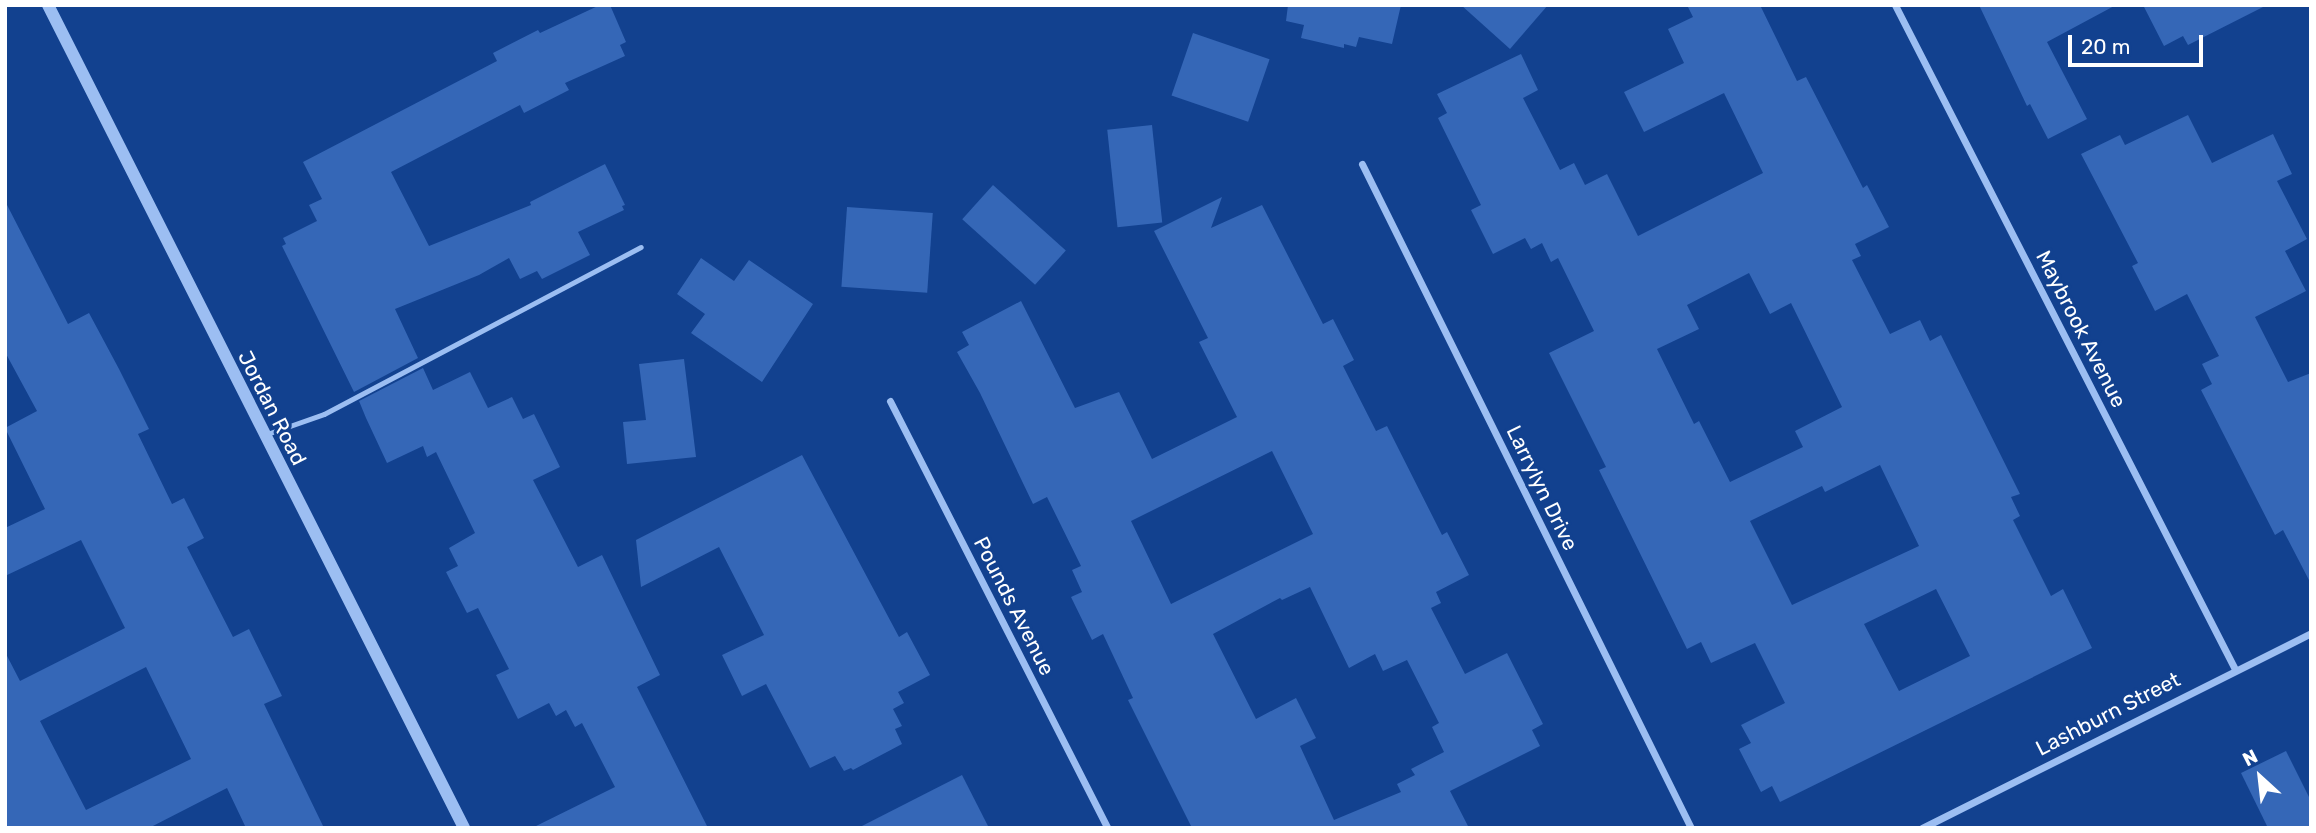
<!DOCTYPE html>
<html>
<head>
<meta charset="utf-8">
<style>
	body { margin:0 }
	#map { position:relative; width:2316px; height:833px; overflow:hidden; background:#12418f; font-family:Rubik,sans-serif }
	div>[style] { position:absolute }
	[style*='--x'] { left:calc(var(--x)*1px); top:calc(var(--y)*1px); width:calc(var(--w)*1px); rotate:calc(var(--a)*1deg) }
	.building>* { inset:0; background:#3567b7; transform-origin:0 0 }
	.service>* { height:5px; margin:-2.5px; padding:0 2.5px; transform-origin:2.5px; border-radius:2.5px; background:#9cbef2 }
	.minor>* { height:7px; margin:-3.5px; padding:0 3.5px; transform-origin:3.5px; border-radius:3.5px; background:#9cbef2 }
	.tertiary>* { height:12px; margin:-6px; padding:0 6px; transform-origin:6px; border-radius:6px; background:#9cbef2 }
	span { translate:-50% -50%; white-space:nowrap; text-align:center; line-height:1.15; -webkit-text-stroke:6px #12418f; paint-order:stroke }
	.street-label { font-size:21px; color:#fff }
	.frame { position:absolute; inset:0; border:7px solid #fff; pointer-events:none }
	.north { position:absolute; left:2225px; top:742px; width:70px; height:70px; -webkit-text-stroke:5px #12418f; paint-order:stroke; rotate:333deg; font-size:19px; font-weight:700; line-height:28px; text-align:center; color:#fff }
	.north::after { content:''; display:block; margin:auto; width:24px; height:32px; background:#fff; clip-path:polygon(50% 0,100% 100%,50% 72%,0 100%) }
	.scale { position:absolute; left:2068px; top:35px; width:135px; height:32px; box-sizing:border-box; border:4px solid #fff; border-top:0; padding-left:9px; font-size:21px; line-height:24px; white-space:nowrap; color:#fff; -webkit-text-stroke:5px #12418f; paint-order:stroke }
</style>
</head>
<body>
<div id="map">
	<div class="building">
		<div style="clip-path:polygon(600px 5px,610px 5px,626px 42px,620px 45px,625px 56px,565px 83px,569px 90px,524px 113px,520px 105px,391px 172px,429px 246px,531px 205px,530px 202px,605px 164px,625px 205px,622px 206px,624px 210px,578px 232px,590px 255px,542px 279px,537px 271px,520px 279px,509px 258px,479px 275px,395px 309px,418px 358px,354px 392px,282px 246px,286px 244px,283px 238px,317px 221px,309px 205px,322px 199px,303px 162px,497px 61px,493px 53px,538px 30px,540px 33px)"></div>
		<div style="clip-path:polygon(1288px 5px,1401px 5px,1392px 44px,1359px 37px,1356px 47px,1344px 44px,1344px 48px,1301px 38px,1304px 25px,1286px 21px)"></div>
		<div style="clip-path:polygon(1461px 5px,1548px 5px,1510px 49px)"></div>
		<div style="clip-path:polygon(evenodd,1687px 5px,1760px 5px,1797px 81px,1806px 77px,1863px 188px,1867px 185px,1889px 227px,1855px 244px,1861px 256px,1852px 260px,1890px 334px,1920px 320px,1930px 341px,1941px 335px,2020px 494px,2011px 497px,2020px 516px,2013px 520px,2051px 596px,2063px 589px,2092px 648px,1780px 802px,1772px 786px,1761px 792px,1739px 749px,1751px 743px,1741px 725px,1785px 703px,1755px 643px,1711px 663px,1701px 642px,1687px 649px,1599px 470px,1606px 467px,1549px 353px,1594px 331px,1558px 258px,1551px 262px,1542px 243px,1531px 249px,1525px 238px,1493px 254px,1471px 210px,1481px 205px,1438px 118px,1447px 113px,1437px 94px,1521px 54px,1538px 90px,1523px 98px,1560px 170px,1574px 163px,1585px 185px,1607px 174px,1638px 236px,1763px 173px,1724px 93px,1644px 132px,1624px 92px,1684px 63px,1668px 29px,1693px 17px,1687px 5px,1749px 273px,1770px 314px,1791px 303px,1842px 407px,1795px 431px,1803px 447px,1730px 482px,1699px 421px,1694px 424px,1657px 349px,1699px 329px,1687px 305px,1749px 273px,1687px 5px,1880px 465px,1919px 546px,1792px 605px,1750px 521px,1822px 486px,1825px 492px,1880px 465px,1687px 5px,1936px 589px,1970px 656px,1899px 691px,1864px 624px,1936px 589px)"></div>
		<div style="clip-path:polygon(1979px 5px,2116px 5px,2047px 42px,2087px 119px,2048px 139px,2030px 104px,2027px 106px)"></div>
		<div style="clip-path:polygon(2143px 5px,2267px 5px,2188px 45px,2183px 36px,2164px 46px)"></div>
		<div style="left:1193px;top:33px;width:81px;height:66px;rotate:19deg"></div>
		<div style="clip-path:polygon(2188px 115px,2212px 163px,2273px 134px,2292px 174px,2277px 181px,2307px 239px,2285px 251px,2306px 291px,2255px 317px,2288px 382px,2311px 373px,2311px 584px,2283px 530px,2275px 535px,2201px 390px,2212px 384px,2202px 364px,2219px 356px,2187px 294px,2155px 311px,2132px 266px,2138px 263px,2081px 154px,2120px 135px,2125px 145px)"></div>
		<div style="left:1152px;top:125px;width:98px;height:45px;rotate:84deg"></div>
		<div style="left:993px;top:185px;width:98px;height:46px;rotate:42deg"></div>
		<div style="clip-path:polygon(evenodd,1222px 197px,1211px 228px,1262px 205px,1323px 324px,1333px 319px,1354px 360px,1343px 366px,1376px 431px,1387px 426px,1442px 535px,1447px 532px,1469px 575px,1436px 592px,1441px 603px,1431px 608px,1465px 674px,1507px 653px,1543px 724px,1532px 730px,1540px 746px,1450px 791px,1469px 828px,1192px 828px,1128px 700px,1133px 698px,1103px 634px,1092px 640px,1071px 597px,1082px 592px,1072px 570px,1081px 566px,1047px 497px,1033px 504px,980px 393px,957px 352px,969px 345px,962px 332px,1021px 301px,1075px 408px,1119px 392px,1152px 459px,1237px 417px,1199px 342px,1208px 338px,1154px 231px,1222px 197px,1272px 451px,1313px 534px,1171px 604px,1131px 521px,1272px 451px,1222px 197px,1310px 587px,1349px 668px,1375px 654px,1383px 671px,1407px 660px,1439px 723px,1432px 727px,1444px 752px,1411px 769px,1415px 775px,1397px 784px,1401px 792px,1334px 820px,1300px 746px,1316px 738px,1296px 698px,1256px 719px,1213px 634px,1280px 598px,1282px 600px,1310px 587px)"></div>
		<div style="clip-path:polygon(evenodd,5px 201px,68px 324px,89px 313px,119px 369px,149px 429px,138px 434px,172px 504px,184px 498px,204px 538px,187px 547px,233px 637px,249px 629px,282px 696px,264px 704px,324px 828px,246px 828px,227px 788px,149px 828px,5px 828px,5px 652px,20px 681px,125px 628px,81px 540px,5px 576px,5px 528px,45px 509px,5px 428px,37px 411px,5px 352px,5px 201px,146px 667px,191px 759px,86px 810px,40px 721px,146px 667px)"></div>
		<div style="left:847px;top:207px;width:86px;height:80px;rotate:4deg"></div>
		<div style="clip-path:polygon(701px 258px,734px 281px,749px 260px,813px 304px,762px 382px,691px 333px,705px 314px,677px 294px)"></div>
		<div style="clip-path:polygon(684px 359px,696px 457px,627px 464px,623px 422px,646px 420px,639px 364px)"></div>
		<div style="clip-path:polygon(423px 368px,433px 390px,470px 372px,488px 408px,512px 397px,523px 419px,534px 414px,560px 467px,533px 480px,578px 567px,602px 555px,660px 675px,637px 687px,708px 828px,532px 828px,615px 787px,582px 723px,575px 727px,566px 710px,556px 716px,549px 703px,518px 719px,496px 675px,509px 669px,478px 608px,467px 613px,446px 572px,458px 566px,449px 548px,475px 533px,436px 452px,427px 457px,423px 446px,387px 463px,366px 418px,359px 401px)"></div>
		<div style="clip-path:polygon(802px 455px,899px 637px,907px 632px,930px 675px,898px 692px,904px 703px,893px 709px,902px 726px,895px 729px,902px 744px,853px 770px,851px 768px,844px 771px,835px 756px,810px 768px,766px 684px,742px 696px,722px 655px,764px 635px,719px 547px,641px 587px,636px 540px)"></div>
		<div style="clip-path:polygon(2286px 751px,2311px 801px,2311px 828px,2268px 828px,2241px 773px)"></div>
		<div style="clip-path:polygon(962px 775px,989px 828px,858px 828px)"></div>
	</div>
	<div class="service">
		<div style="--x:267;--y:434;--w:60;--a:-19.3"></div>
		<div style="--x:324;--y:414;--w:358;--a:-27.8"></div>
	</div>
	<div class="minor">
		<div style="--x:1895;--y:5;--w:746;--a:62.89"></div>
		<div style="--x:1362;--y:164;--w:741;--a:63.64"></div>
		<div style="--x:890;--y:401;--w:479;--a:63"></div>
		<div style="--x:1922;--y:828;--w:435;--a:-26.6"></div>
	</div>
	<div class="tertiary">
		<div style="--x:48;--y:5;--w:922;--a:63.18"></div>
	</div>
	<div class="street-label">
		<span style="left:2081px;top:329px;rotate:63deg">Maybrook Avenue</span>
		<span style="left:272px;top:408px;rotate:63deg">Jordan Road</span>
		<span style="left:1542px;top:488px;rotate:64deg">Larrylyn Drive</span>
		<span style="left:1014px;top:606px;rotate:63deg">Pounds Avenue</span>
		<span style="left:2108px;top:714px;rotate:-27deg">Lashburn Street</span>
	</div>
	<div class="frame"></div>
	<div class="north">N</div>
	<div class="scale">20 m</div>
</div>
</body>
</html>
